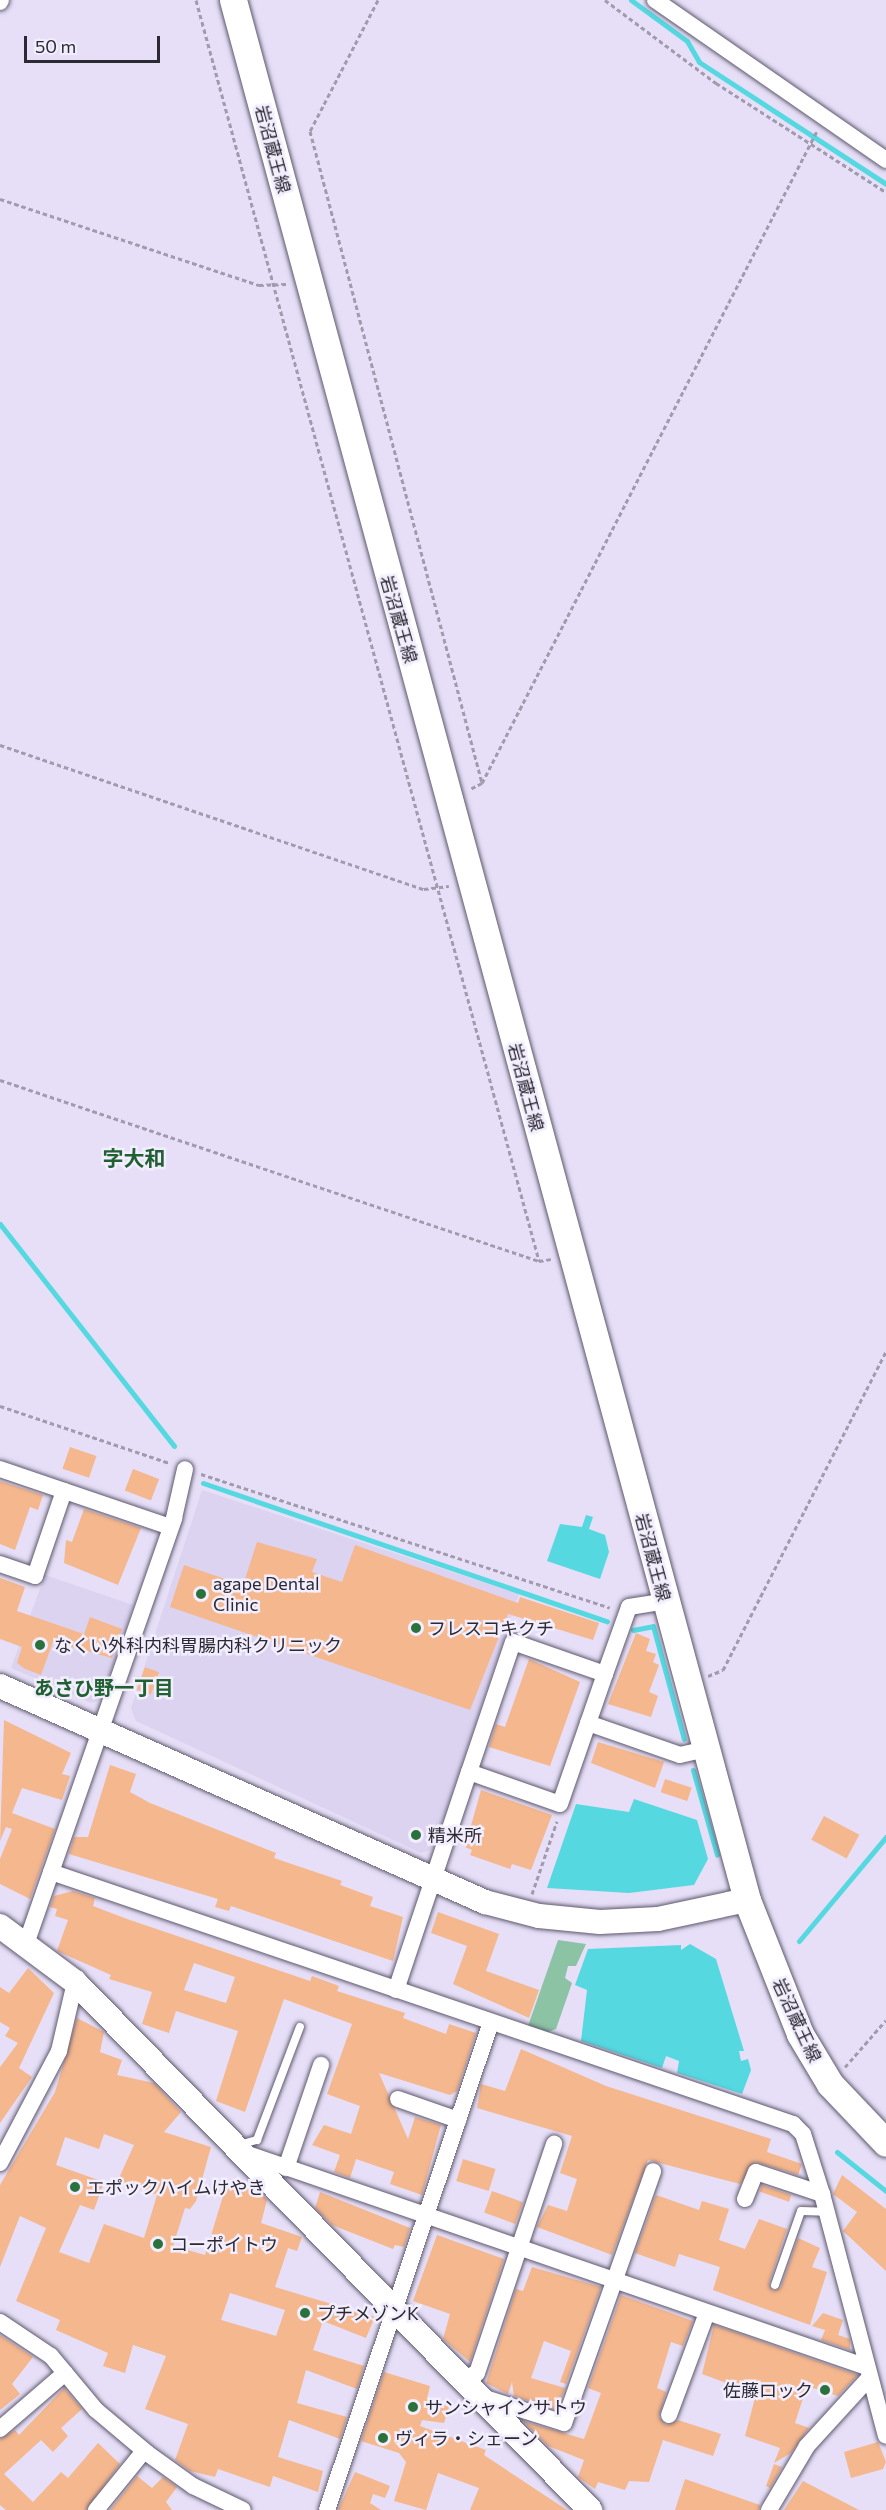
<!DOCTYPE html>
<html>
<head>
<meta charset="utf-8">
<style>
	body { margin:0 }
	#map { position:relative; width:886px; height:2510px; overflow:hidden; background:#e6dff7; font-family:Commissioner,"Noto Sans JP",sans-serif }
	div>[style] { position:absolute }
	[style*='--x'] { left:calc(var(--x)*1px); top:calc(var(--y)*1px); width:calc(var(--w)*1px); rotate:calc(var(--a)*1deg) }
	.built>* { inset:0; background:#dcd3f1 }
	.green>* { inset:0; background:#8bc3a4 }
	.water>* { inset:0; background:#56d8e1 }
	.stream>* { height:5px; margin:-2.5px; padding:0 2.5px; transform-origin:2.5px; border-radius:2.5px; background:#56d8e1 }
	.building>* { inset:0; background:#f5b78e; transform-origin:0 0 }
	.path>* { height:3px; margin-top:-1.5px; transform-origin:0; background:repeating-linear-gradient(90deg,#a09bad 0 4.5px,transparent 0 7.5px) }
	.roads { filter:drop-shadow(0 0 2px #5e586d) drop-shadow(0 0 2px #5e586d) }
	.lane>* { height:8px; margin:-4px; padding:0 4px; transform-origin:4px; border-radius:4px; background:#fff }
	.street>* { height:16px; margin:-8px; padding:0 8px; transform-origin:8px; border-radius:8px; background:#fff }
	.secondary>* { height:24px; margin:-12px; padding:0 12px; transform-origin:12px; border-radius:12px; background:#fff }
	.primary>* { height:27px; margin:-13.5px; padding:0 13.5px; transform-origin:13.5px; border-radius:13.5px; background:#fff }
	.dots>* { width:16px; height:16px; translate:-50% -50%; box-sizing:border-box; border:3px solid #f2eefd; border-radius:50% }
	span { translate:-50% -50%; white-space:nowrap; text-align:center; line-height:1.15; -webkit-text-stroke:5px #f2eefd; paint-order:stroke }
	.street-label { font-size:18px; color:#2b2932 }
	.poi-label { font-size:18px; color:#2b2932 }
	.left { translate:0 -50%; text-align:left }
	.right { translate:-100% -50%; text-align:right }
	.neighbourhood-label { font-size:20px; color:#206032; font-weight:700 }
	.quarter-label { font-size:21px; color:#206032; font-weight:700 }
	.scale { position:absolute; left:24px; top:36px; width:136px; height:27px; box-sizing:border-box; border:3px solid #2b2932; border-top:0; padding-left:8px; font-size:18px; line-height:21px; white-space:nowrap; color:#2b2932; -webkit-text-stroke:4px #f2eefd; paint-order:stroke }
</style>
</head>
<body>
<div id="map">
	<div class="built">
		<div style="clip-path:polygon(202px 1490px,519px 1594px,433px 1849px,421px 1853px,136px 1721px,131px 1708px)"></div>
		<div style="clip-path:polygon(45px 1575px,133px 1605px,101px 1700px,91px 1703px,11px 1668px)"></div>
	</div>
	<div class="green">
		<div style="clip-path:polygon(558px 1940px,586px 1944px,576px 1966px,568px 1966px,565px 1978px,572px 1983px,556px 2029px,548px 2032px,528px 2026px)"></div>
	</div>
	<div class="water">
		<div style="clip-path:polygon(586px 1515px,593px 1517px,589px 1529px,605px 1535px,609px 1552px,600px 1579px,547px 1561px,560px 1524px,582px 1527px)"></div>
		<div style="clip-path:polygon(634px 1799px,697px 1820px,708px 1859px,694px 1885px,629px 1893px,547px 1888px,576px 1804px,629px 1812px)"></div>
		<div style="clip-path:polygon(690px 1944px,716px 1959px,744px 2051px,739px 2051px,741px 2061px,748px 2059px,751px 2070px,742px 2094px,677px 2073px,679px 2061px,666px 2056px,662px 2068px,581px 2041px,587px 1990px,575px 1985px,588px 1949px,681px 1945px,681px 1950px)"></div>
	</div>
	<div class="stream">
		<div style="--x:631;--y:0;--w:69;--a:36.2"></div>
		<div style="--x:687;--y:41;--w:24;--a:60"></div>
		<div style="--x:699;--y:62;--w:223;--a:33.1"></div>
		<div style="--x:0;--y:1224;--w:282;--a:51.9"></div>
		<div style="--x:203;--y:1483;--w:427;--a:18.9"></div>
		<div style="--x:633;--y:1630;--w:20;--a:-11"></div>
		<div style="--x:653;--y:1626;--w:117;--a:74.7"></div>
		<div style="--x:693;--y:1770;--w:88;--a:74.2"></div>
		<div style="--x:799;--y:1941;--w:136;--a:-50.1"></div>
		<div style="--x:837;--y:2152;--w:63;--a:38.5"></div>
	</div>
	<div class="building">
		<div style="left:70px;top:1447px;width:28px;height:23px;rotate:19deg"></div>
		<div style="left:133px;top:1469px;width:28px;height:23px;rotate:21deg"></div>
		<div style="clip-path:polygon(0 1481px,43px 1495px,38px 1510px,30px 1507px,15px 1550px,0 1544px)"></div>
		<div style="clip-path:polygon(84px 1509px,141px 1528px,118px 1585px,64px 1563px,66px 1540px,72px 1542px)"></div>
		<div style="clip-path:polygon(257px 1542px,317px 1559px,312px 1572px,342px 1582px,355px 1545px,518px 1603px,520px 1597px,599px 1623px,593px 1640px,508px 1614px,470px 1710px,170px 1607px,184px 1565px,243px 1585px)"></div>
		<div style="clip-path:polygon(0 1578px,25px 1587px,17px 1611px,84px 1634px,90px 1617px,122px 1629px,112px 1658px,53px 1642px,41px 1675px,25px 1669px,17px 1663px,22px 1647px,0 1639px)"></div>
		<div style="clip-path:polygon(636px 1633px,650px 1639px,646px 1651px,656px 1654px,653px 1662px,659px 1665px,649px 1692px,658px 1696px,651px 1717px,608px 1704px)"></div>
		<div style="clip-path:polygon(529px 1659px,580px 1682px,550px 1766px,489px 1747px,496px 1724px,505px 1727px)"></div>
		<div style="left:145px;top:1667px;width:15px;height:24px;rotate:20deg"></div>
		<div style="clip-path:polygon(4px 1720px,71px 1753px,62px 1774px,70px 1776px,62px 1800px,22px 1788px,12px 1813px,55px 1829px,30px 1899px,0 1884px,0 1859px,12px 1829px,6px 1827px,0 1841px)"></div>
		<div style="clip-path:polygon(598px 1742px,664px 1762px,655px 1788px,591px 1763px)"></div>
		<div style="clip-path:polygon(110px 1765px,136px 1774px,130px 1792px,150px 1803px,276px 1853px,274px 1858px,342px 1881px,340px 1885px,373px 1897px,370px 1906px,403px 1917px,393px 1961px,231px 1906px,229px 1911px,215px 1907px,218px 1899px,69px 1854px,74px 1837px,88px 1837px)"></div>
		<div style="left:665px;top:1779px;width:28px;height:14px;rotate:18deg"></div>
		<div style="clip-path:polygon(481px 1790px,552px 1815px,531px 1870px,512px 1864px,510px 1869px,470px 1855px,472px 1850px,465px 1847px)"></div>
		<div style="left:824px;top:1816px;width:40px;height:27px;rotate:28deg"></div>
		<div style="clip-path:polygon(evenodd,73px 1891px,95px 1898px,93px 1906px,127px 1919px,310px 1981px,312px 1976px,339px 1986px,337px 1991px,405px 2013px,403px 2018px,446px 2034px,449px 2024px,476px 2033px,457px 2091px,450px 2095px,379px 2073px,408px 2139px,415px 2117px,441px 2125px,422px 2195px,390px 2184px,394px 2172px,356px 2159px,350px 2178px,334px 2172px,340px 2155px,312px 2145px,324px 2125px,351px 2134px,360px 2106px,327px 2094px,352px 2024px,284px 1999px,245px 2112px,216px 2101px,238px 2031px,176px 2011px,169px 2033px,142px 2024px,152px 1992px,109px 1979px,111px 1975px,57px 1951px,68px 1920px,55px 1916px,57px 1909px,50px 1907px,54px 1896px,73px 1891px,194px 1963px,235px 1977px,226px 2003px,184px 1990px,194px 1963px)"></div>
		<div style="clip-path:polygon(438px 1912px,499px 1934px,486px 1971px,539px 1990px,529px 2018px,453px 1984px,467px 1946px,431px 1933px)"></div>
		<div style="clip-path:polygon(28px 1968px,54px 1993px,19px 2068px,32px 2077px,0 2123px,0 2067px,18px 2043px,5px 2036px,10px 2028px,0 2022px,0 1987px,9px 1993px)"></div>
		<div style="clip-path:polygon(evenodd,77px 2018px,104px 2032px,100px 2052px,122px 2060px,117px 2075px,154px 2083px,181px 2112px,164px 2132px,211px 2147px,196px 2201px,190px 2209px,185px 2208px,173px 2246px,205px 2255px,223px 2196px,234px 2181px,256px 2188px,267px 2200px,261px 2223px,302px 2237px,297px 2251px,288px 2248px,275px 2287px,375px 2317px,366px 2338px,323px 2321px,313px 2350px,364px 2366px,357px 2389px,306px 2370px,297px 2403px,347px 2417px,340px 2439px,289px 2420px,278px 2457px,323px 2471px,318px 2492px,273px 2476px,270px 2487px,218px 2469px,215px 2477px,190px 2471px,175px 2460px,188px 2424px,145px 2409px,166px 2356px,133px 2345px,125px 2373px,103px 2366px,108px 2353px,56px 2330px,60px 2320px,16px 2301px,46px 2228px,20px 2216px,0 2267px,0 2185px,55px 2092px,77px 2018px,104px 2134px,134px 2145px,118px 2180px,157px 2195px,144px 2238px,104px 2224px,89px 2263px,59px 2252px,80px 2205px,94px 2210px,104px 2182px,56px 2165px,65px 2137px,99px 2149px,104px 2134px,77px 2018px,230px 2293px,285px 2310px,276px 2336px,221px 2320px,230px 2293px)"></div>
		<div style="clip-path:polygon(521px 2049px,606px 2086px,771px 2139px,767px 2152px,802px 2164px,798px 2175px,755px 2162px,740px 2184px,648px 2160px,612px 2255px,537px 2227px,548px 2205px,567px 2211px,577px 2179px,560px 2173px,572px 2136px,477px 2108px,481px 2084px,505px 2091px)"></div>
		<div style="left:463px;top:2159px;width:34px;height:23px;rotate:17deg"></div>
		<div style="clip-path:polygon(842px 2175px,886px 2209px,886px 2271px,843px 2231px,857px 2212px,833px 2194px)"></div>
		<div style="left:762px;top:2185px;width:31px;height:7px;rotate:19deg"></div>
		<div style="left:492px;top:2191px;width:33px;height:23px;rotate:20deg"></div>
		<div style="clip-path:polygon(320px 2192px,410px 2228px,404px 2247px,395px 2245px,393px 2249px,332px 2225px,315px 2208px)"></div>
		<div style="clip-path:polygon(656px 2195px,699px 2210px,702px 2201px,729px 2209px,719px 2240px,745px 2249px,759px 2219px,787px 2229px,769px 2283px,773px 2291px,781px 2287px,798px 2238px,820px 2248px,812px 2267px,827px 2272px,810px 2325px,713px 2290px,720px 2267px,679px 2254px,675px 2267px,635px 2253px)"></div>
		<div style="clip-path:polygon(437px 2235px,504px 2259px,470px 2362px,443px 2339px,450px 2314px,413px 2301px)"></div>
		<div style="clip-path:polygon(532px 2267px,601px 2287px,566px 2384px,560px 2382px,571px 2351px,544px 2341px,531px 2378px,565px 2388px,557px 2410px,514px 2396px,512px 2382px,508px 2394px,486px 2383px,516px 2289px,523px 2291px)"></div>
		<div style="clip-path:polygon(621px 2295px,693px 2321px,683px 2346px,671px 2342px,657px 2388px,666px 2392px,659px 2417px,666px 2425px,678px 2420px,721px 2434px,713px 2456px,663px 2440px,649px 2482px,629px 2481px,625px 2490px,598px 2482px,595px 2489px,578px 2477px,584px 2460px,548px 2446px,523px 2421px,584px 2439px,601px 2393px,588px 2388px)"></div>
		<div style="clip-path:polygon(823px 2313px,843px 2320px,838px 2335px,850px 2339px,850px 2350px,821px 2340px,825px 2330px,812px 2326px)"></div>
		<div style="clip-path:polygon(714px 2325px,858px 2375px,838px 2396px,807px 2386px,795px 2423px,809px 2428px,791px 2453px,774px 2463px,780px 2448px,745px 2436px,756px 2394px,702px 2374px)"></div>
		<div style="clip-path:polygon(0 2335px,33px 2357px,12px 2384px,20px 2394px,0 2410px)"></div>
		<div style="clip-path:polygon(384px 2372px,430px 2386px,427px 2399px,449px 2407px,444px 2423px,422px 2420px,420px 2426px,486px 2450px,484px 2455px,567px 2510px,470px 2510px,479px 2488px,438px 2473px,426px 2510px,394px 2501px,406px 2462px,399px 2453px,361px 2441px)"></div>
		<div style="clip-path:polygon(64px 2388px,82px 2409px,61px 2428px,68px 2436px,53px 2452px,41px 2440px,4px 2474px,33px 2502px,61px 2472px,68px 2478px,98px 2443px,120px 2464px,86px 2510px,6px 2510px,0 2505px,0 2439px,15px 2430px,19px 2435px)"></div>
		<div style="clip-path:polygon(878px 2442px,886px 2462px,883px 2469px,851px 2478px,844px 2452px)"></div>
		<div style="clip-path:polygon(774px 2464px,782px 2467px,770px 2488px,766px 2486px)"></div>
		<div style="clip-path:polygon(355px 2472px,390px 2486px,385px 2498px,373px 2494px,370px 2503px,381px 2510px,338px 2510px)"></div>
		<div style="clip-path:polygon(137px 2476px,152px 2488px,163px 2477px,177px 2487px,166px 2502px,172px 2510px,110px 2510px)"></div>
		<div style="clip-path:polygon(685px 2479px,760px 2505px,759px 2510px,675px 2510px)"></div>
		<div style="clip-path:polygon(803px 2481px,859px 2510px,784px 2510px)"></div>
	</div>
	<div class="path">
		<div style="--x:196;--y:0;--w:1307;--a:74.78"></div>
		<div style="--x:378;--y:0;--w:148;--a:117.4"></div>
		<div style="--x:310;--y:131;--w:674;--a:75.22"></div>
		<div style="--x:482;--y:783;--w:13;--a:153"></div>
		<div style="--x:605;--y:0;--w:139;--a:36.8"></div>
		<div style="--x:716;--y:83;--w:202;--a:32.7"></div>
		<div style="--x:0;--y:199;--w:273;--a:18.4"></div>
		<div style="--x:259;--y:285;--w:27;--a:-2"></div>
		<div style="--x:0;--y:745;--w:448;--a:18.8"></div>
		<div style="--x:424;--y:889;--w:25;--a:-7"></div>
		<div style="--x:482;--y:783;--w:733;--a:-62.81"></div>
		<div style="--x:0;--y:1080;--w:569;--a:18.56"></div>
		<div style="--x:539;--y:1261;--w:12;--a:-9"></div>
		<div style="--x:0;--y:1406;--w:178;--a:18.6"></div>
		<div style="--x:201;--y:1474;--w:430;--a:18.1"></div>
		<div style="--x:708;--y:1676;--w:16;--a:-22"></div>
		<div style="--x:723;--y:1670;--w:357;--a:-62.9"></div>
		<div style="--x:532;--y:1894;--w:77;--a:-71.1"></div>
		<div style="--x:845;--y:2067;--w:62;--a:-48.9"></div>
	</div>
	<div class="roads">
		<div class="lane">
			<div style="--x:239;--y:2145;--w:19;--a:-16"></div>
			<div style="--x:257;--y:2140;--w:121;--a:-69.2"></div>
			<div style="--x:775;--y:2285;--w:78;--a:-70.6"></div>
			<div style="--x:801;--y:2211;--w:25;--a:2"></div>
		</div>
		<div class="street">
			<div style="--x:655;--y:0;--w:281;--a:34.7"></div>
			<div style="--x:0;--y:2;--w:2;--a:-63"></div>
			<div style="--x:0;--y:1469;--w:180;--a:18.8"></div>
			<div style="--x:0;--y:1564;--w:37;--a:19"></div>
			<div style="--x:35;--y:1576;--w:90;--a:-71.2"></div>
			<div style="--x:605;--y:1674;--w:71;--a:-70.3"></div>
			<div style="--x:629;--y:1607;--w:36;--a:-9"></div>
			<div style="--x:588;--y:1723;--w:97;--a:19.2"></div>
			<div style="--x:680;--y:1755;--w:28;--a:-13"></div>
			<div style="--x:51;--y:1872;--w:784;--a:18.76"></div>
			<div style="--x:793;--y:2124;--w:14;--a:45"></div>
			<div style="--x:803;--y:2134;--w:63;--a:72.4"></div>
			<div style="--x:822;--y:2194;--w:250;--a:75.2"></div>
			<div style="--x:26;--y:1944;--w:451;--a:-70.8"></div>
			<div style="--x:174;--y:1518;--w:50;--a:-77.3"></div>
			<div style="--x:396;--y:1990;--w:230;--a:-71.5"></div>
			<div style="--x:469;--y:1772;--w:96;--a:19.4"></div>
			<div style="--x:560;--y:1804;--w:138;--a:-70.9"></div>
			<div style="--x:605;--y:1674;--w:97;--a:-160.8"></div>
			<div style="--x:513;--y:1642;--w:137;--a:108.7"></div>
			<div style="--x:398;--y:2099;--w:64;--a:19.3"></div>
			<div style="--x:245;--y:2153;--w:658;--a:18.99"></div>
			<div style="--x:0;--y:2163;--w:127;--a:-62.2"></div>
			<div style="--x:59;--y:2051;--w:71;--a:-76.9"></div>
			<div style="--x:286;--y:2168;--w:109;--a:-71.2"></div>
			<div style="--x:745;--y:2199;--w:29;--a:-68"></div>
			<div style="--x:756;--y:2172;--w:70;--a:18.4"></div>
			<div style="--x:0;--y:2322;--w:61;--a:33.7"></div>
			<div style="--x:51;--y:2356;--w:70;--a:50.2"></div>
			<div style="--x:96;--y:2410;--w:67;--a:40.1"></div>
			<div style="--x:147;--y:2453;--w:57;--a:35.7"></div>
			<div style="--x:193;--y:2486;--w:55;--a:25.6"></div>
			<div style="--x:460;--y:2380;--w:18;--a:-22"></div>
			<div style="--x:477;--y:2373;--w:242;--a:-71.4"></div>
			<div style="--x:482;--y:2397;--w:86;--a:17.6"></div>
			<div style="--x:564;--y:2423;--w:267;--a:-70.5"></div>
			<div style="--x:669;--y:2415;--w:109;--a:-69.6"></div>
			<div style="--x:0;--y:2429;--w:86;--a:-40.7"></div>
			<div style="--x:96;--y:2510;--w:76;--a:-50.9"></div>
			<div style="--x:327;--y:2510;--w:515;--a:-71.42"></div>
			<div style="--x:769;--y:2510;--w:74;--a:-59.3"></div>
			<div style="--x:807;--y:2446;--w:93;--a:-47.6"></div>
		</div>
		<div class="secondary">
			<div style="--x:0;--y:1686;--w:531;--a:24.01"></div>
			<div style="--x:485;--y:1902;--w:56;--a:14.5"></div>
			<div style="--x:539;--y:1916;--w:61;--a:5.6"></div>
			<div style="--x:600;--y:1922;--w:58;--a:-3"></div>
			<div style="--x:658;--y:1919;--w:91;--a:-12.1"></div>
			<div style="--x:0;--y:1926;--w:94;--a:36.7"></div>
			<div style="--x:75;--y:1982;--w:738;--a:45.71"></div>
		</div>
		<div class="primary">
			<div style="--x:233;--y:0;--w:1968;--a:74.86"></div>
			<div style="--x:747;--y:1900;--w:144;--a:68.4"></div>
			<div style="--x:800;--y:2034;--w:58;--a:59"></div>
			<div style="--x:830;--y:2084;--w:81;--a:46.5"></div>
		</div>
	</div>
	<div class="dots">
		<div style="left:201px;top:1594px;background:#2b713d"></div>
		<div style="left:416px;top:1628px;background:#2b713d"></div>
		<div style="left:40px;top:1645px;background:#2b713d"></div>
		<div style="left:416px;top:1835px;background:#2b713d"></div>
		<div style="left:75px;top:2187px;background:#2b713d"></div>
		<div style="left:158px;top:2244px;background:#2b713d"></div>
		<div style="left:305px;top:2313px;background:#2b713d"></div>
		<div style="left:825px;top:2390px;background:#2b713d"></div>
		<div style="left:413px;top:2407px;background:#2b713d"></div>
		<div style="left:383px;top:2438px;background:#2b713d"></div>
	</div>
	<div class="street-label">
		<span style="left:273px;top:149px;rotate:75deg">岩沼蔵王線</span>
		<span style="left:399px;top:619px;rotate:74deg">岩沼蔵王線</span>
		<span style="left:526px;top:1087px;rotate:75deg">岩沼蔵王線</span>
		<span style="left:653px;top:1557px;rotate:75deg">岩沼蔵王線</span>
		<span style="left:797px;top:2020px;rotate:65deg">岩沼蔵王線</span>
	</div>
	<div class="poi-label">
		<span class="left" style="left:213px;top:1594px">agape Dental<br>Clinic</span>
		<span class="left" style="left:428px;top:1628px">フレスコキクチ</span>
		<span class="left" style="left:54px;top:1645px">なくい外科内科胃腸内科クリニック</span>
		<span class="left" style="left:428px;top:1835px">精米所</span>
		<span class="left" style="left:87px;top:2187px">エポックハイムけやき</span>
		<span class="left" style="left:170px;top:2244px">コーポイトウ</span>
		<span class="left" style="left:317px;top:2313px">プチメゾンK</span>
		<span class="right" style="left:813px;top:2390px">佐藤ロック</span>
		<span class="left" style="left:425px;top:2407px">サンシャインサトウ</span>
		<span class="left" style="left:395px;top:2438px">ヴィラ・シェーン</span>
	</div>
	<div class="neighbourhood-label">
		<span style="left:104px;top:1687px">あさひ野一丁目</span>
	</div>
	<div class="quarter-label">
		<span style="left:134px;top:1158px">字大和</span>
	</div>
	<div class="scale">50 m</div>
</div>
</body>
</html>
